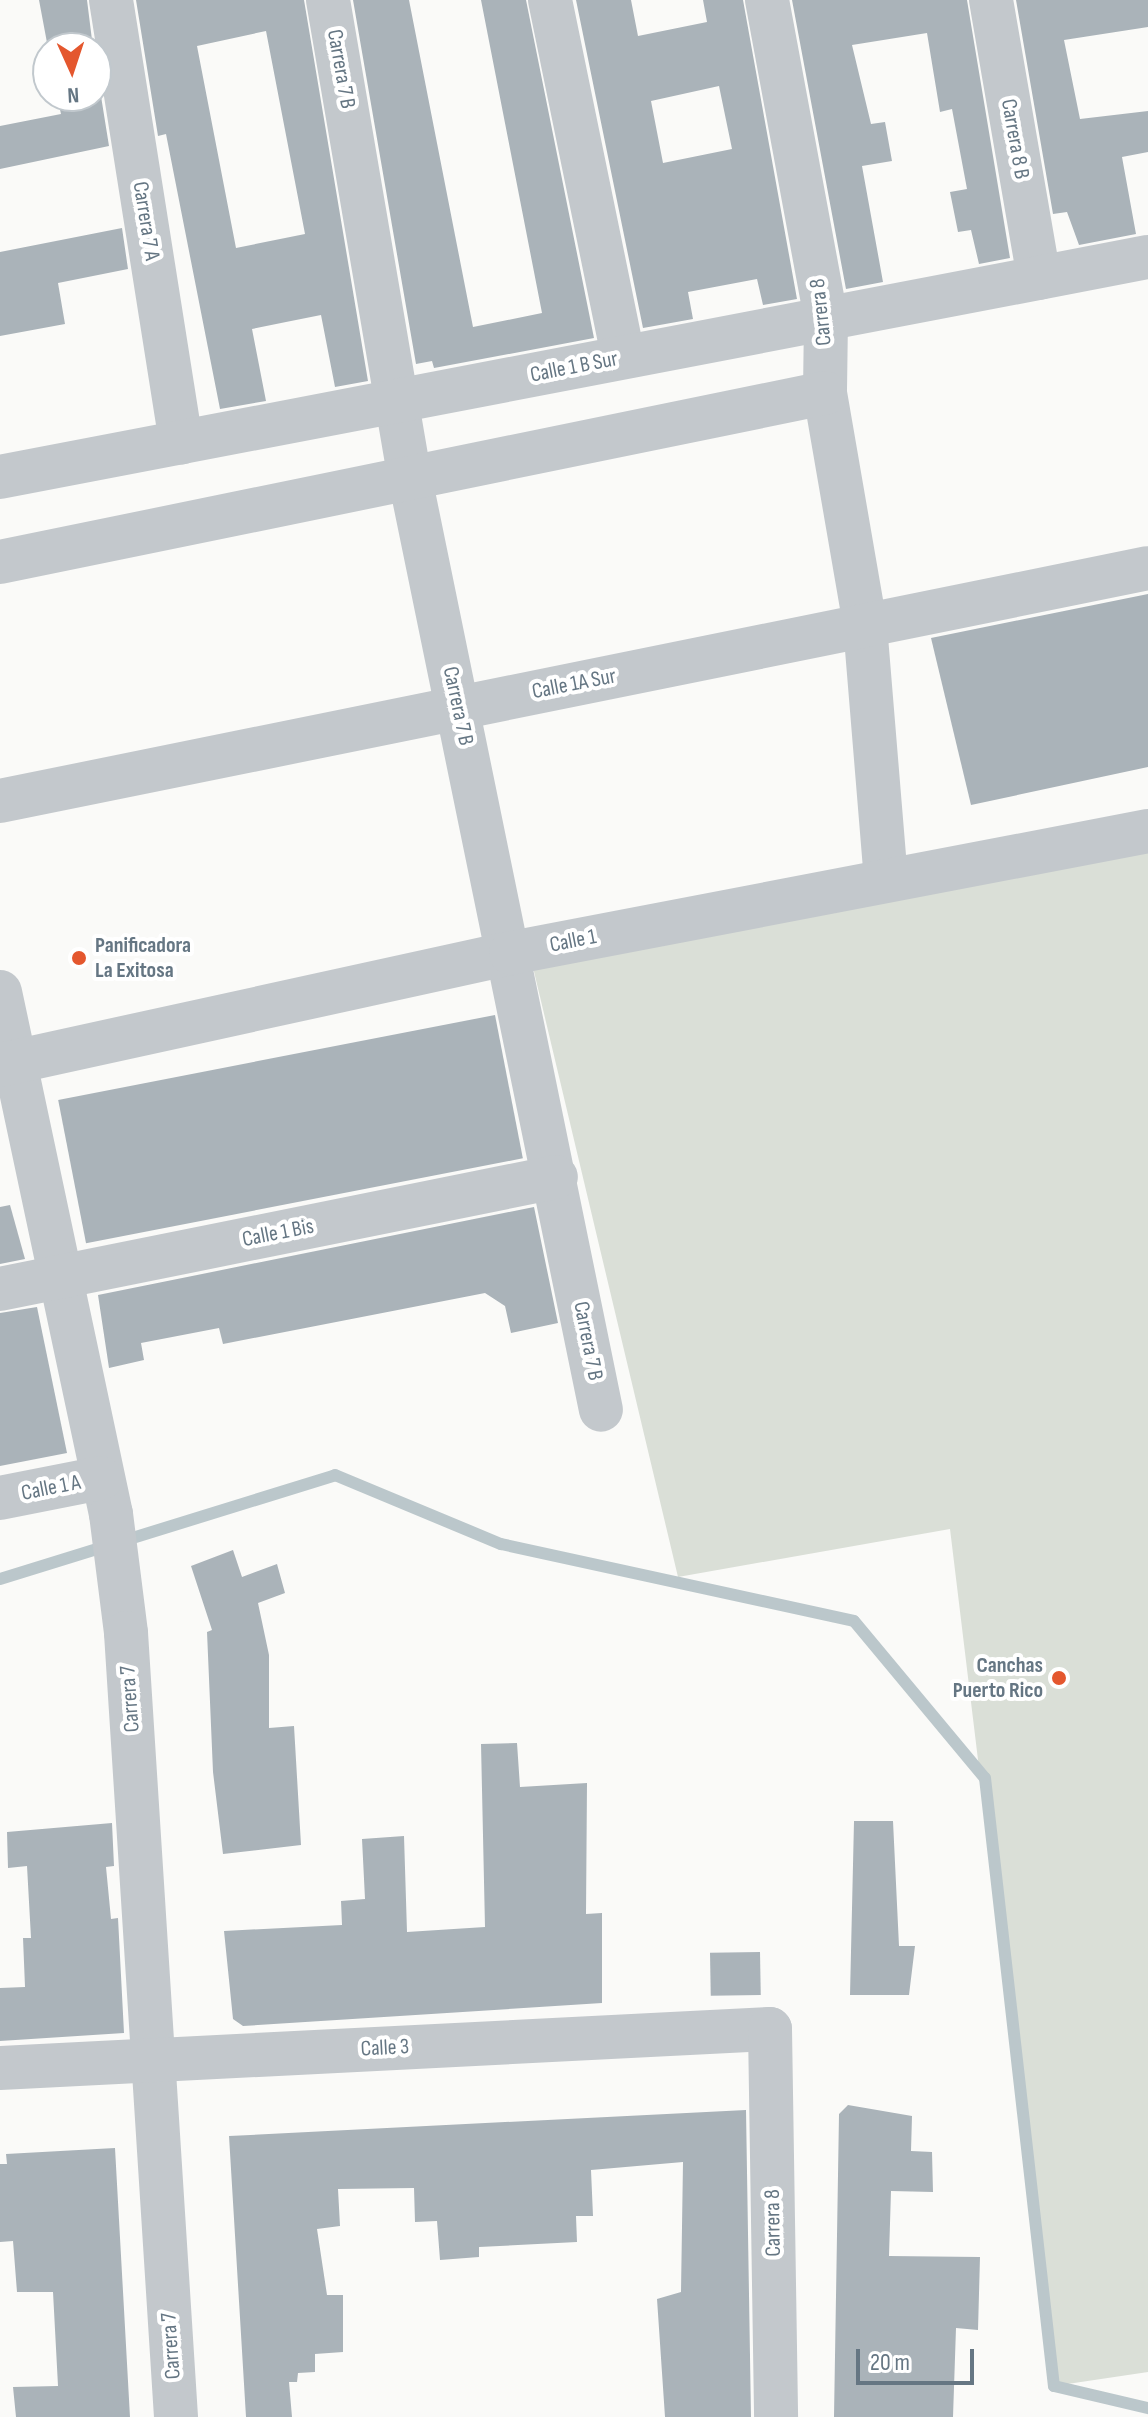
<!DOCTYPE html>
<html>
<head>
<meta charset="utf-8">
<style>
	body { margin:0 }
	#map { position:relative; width:1148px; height:2417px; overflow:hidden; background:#fafaf8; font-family:"Sofia Sans Condensed",sans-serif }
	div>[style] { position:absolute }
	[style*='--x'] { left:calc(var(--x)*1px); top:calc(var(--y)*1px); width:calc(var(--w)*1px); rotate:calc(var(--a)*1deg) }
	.green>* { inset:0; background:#dadfd7 }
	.stream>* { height:12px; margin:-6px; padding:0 6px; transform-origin:6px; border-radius:6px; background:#bbc7cb }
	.building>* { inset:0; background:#aab3b9; transform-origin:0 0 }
	.street>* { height:44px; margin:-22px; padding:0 22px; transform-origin:22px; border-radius:22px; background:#c3c8cc }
	.dots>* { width:22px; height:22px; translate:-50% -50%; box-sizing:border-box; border:4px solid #fff; border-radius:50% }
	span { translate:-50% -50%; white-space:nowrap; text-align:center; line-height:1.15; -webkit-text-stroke:8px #fff; paint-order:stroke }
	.street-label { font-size:22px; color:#657683 }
	.poi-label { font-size:22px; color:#657683; font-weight:700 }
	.left { translate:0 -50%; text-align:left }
	.right { translate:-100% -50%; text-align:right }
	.north { position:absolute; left:32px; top:32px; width:80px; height:80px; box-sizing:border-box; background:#fff; border:2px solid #c1c8cd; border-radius:50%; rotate:177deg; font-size:22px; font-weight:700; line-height:32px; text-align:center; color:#657683 }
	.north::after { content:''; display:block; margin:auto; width:28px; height:36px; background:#e4572e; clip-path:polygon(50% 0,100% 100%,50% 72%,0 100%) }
	.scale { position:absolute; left:856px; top:2349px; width:118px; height:36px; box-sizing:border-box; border:4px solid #657683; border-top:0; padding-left:10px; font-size:24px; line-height:28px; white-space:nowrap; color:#657683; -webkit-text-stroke:6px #fff; paint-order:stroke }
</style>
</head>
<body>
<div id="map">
	<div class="green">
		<div style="clip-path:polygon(1148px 829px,1148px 2372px,1054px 2386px,950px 1529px,678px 1577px,531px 959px)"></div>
	</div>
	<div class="stream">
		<div style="--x:0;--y:1579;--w:351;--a:-17.2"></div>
		<div style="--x:335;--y:1475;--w:180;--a:22.6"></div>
		<div style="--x:501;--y:1544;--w:361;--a:12.3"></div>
		<div style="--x:854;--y:1621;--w:204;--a:50.2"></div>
		<div style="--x:985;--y:1778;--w:612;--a:83.53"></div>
		<div style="--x:1054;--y:2386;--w:97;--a:13.2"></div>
	</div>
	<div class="building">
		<div style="clip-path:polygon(39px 0,87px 0,93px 48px,48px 48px)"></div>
		<div style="clip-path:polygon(evenodd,136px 0,304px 0,368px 381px,335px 387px,321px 315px,286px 322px,252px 329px,266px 401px,220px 409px,166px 134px,158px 136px,136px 0,266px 31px,305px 234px,236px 248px,197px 46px,266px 31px)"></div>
		<div style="clip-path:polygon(353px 0,409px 0,473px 327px,542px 313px,481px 0,526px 0,594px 338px,434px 368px,432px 361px,416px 364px)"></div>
		<div style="clip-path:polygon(evenodd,576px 0,631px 0,638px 36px,707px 22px,703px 0,743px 0,797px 299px,763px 305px,757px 279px,688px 292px,693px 319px,643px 328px,576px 0,719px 86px,732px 149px,663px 163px,651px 101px,719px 86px)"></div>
		<div style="clip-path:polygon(792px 0,967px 0,1010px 258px,979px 264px,971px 230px,958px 232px,950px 192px,967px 189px,952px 109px,940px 112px,927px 33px,852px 45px,871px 124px,885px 122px,892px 161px,862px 166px,883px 282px,846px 289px)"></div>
		<div style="clip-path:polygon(1016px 0,1148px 0,1148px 27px,1064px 40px,1080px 119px,1148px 111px,1148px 152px,1122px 157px,1136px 234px,1079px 245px,1067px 212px,1053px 214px)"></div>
		<div style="clip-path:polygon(96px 65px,109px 146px,0 169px,0 126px,61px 114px,57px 96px,96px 96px)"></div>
		<div style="clip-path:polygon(122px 228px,128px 269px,58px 283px,65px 324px,0 336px,0 252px)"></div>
		<div style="clip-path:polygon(1148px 594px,1148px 767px,971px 805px,931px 638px)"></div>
		<div style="left:495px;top:1015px;width:146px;height:445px;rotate:79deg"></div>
		<div style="clip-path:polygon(10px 1205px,25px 1259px,0 1264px,0 1207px)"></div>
		<div style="clip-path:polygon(534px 1207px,558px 1323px,511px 1333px,505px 1306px,485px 1293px,223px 1344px,219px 1328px,141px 1343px,144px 1360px,109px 1368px,98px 1295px)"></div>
		<div style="clip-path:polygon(37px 1307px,67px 1453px,0 1466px,0 1313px)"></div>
		<div style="clip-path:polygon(233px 1550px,242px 1577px,277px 1564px,285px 1593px,258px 1603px,269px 1655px,269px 1728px,294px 1726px,301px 1845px,223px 1854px,213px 1772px,207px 1632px,212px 1630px,191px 1566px)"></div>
		<div style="clip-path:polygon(517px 1743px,520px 1787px,587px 1783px,586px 1914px,602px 1913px,602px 2003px,243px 2026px,233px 2019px,224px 1931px,342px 1925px,341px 1901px,365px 1899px,362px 1839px,404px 1836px,407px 1932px,485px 1927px,481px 1744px)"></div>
		<div style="clip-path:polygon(854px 1821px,893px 1821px,899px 1946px,915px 1946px,909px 1995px,850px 1995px)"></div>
		<div style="clip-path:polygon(112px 1823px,114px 1866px,106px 1867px,111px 1919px,118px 1918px,124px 2033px,0 2041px,0 1988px,25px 1987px,23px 1938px,31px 1938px,27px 1866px,8px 1868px,7px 1832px)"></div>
		<div style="left:760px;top:1952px;width:43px;height:50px;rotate:89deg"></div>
		<div style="clip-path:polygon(848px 2105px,912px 2116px,911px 2151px,932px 2152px,933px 2192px,891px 2191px,889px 2256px,980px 2257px,978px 2330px,956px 2328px,953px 2417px,834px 2417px,839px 2114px)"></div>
		<div style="clip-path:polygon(746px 2110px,751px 2417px,665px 2417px,657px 2299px,681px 2292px,683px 2162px,591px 2170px,593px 2216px,576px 2216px,577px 2242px,479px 2247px,479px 2257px,440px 2260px,437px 2221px,415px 2222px,414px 2188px,338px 2189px,340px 2226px,317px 2229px,327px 2295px,343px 2295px,343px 2352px,315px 2354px,315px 2372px,298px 2373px,297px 2382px,289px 2382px,292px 2417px,246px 2417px,229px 2136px)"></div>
		<div style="clip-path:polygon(115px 2148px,130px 2417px,16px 2417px,13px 2387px,58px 2386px,53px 2292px,17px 2292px,13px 2241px,0 2242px,0 2164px,7px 2164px,6px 2154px)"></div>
	</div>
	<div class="street">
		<div style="--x:111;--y:0;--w:448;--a:81"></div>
		<div style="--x:328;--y:0;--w:485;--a:80.3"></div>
		<div style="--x:410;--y:478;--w:951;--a:78.42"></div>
		<div style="--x:550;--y:0;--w:364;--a:78.4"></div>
		<div style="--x:767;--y:0;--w:324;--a:79.5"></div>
		<div style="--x:826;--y:319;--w:74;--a:90.8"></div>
		<div style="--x:825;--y:393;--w:235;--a:80.2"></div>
		<div style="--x:865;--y:625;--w:256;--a:85.3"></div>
		<div style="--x:991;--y:0;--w:282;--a:80.2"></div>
		<div style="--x:0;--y:477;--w:1169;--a:-10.85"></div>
		<div style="--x:0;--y:562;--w:842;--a:-11.58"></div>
		<div style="--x:0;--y:801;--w:1171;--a:-11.47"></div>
		<div style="--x:0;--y:992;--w:534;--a:78"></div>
		<div style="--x:111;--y:1514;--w:120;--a:82.8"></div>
		<div style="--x:126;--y:1633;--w:786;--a:86.35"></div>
		<div style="--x:0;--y:1065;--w:523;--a:-12.36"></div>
		<div style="--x:511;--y:953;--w:649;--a:-10.84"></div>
		<div style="--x:0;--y:1289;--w:567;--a:-11.39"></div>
		<div style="--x:0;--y:1498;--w:103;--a:-11.2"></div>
		<div style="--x:0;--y:2068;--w:771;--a:-2.9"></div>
		<div style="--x:770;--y:2029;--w:388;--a:89.1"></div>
	</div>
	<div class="dots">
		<div style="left:79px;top:958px;background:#e4572e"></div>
		<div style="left:1059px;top:1678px;background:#e4572e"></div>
	</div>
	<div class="street-label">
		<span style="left:341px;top:69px;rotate:80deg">Carrera 7 B</span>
		<span style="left:1015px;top:139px;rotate:80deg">Carrera 8 B</span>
		<span style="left:146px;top:221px;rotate:81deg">Carrera 7 A</span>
		<span style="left:821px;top:312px;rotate:-96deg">Carrera 8</span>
		<span style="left:574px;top:367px;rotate:-11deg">Calle 1 B Sur</span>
		<span style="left:574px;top:684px;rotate:-11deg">Calle 1A Sur</span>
		<span style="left:458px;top:706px;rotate:78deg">Carrera 7 B</span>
		<span style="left:573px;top:941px;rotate:-11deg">Calle 1</span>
		<span style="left:278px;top:1233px;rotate:-11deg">Calle 1 Bis</span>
		<span style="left:588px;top:1341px;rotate:79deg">Carrera 7 B</span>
		<span style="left:51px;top:1488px;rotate:-11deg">Calle 1 A</span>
		<span style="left:130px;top:1699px;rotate:-94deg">Carrera 7</span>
		<span style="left:385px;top:2048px;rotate:-3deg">Calle 3</span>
		<span style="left:773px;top:2223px;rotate:-91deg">Carrera 8</span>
		<span style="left:171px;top:2346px;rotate:-94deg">Carrera 7</span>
	</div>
	<div class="poi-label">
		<span class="left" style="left:95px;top:958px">Panificadora<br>La Exitosa</span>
		<span class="right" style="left:1043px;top:1678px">Canchas<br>Puerto Rico</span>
	</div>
	<div class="north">N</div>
	<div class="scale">20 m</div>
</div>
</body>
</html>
